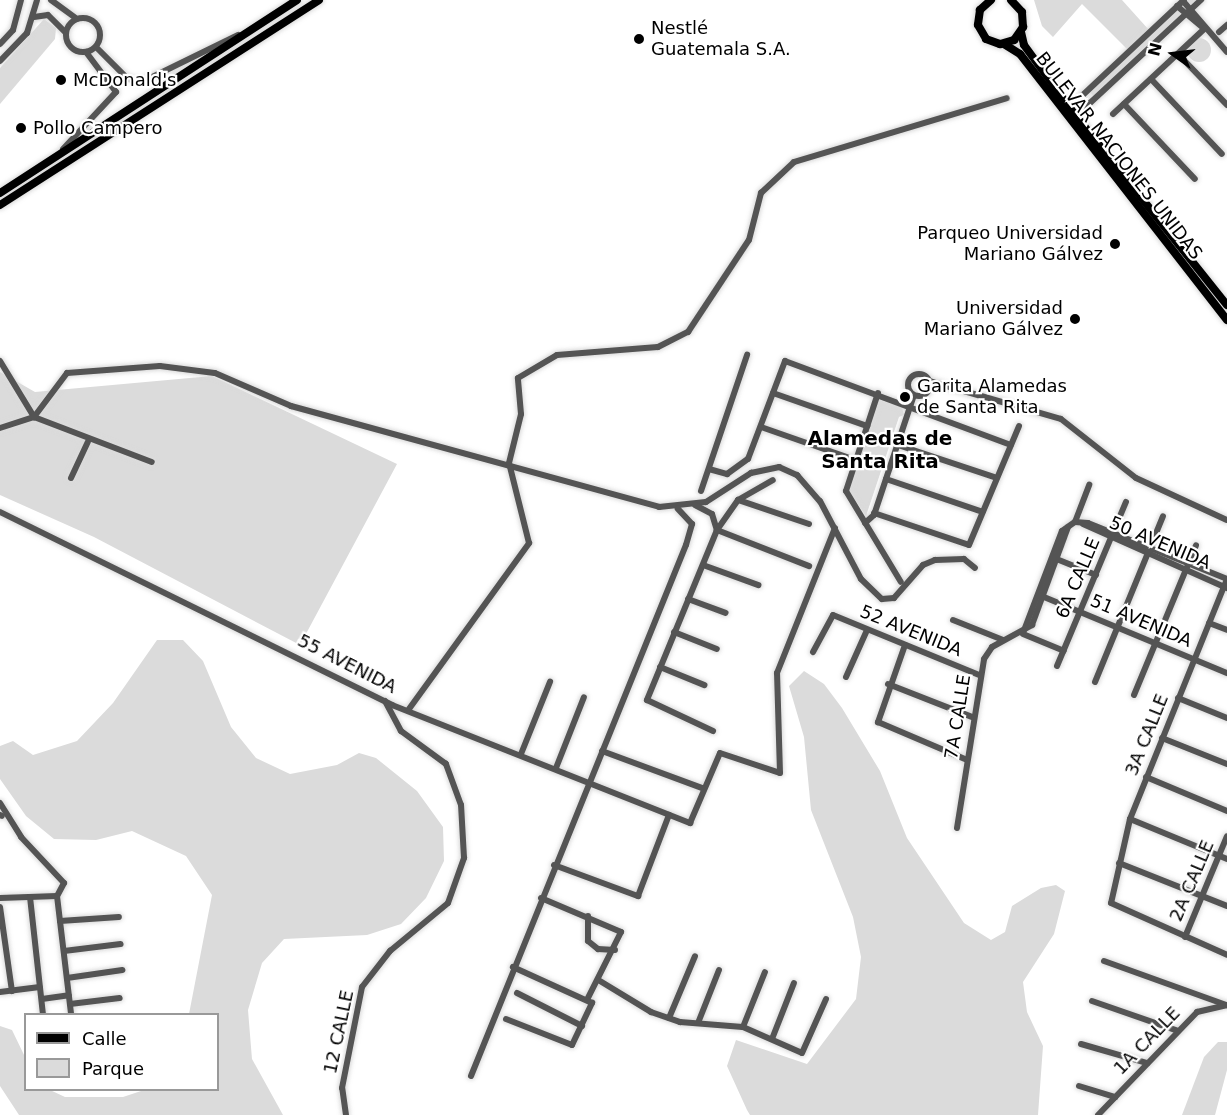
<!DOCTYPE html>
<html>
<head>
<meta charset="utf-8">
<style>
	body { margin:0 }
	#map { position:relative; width:1227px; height:1115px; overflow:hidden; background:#fff; font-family:"DejaVu Sans",sans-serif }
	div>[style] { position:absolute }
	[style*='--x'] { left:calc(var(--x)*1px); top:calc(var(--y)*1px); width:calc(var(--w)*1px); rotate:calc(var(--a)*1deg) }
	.green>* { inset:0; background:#dbdbdb }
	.round { border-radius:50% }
	.roads { filter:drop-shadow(0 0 2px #dbdbdb) drop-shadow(0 0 2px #dbdbdb) }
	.minor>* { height:6px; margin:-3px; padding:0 3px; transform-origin:3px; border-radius:3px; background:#545454 }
	.minor>.ring { margin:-3px; padding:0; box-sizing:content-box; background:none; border:6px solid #545454; border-radius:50% }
	.major>* { height:8px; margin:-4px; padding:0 4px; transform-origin:4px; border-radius:4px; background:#000 }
	.highway>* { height:8px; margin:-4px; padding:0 4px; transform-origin:4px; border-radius:4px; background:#000 }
	.dots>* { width:16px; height:16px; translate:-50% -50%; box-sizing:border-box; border:3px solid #fff; border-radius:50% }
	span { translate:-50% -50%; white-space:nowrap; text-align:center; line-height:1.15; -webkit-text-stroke:4.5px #fff; paint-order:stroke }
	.poi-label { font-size:18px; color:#000 }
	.left { translate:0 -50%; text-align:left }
	.right { translate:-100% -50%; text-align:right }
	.street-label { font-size:18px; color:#000 }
	.neighbourhood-label { font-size:20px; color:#000; font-weight:700 }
	.legend { position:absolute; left:24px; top:1013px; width:195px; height:78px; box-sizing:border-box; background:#fff; border:2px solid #999; margin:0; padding:8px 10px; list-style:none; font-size:18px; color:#000 }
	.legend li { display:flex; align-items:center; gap:12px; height:30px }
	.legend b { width:30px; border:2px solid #999 }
	.north { position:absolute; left:1143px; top:24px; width:60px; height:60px; -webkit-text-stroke:4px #fff; paint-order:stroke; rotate:284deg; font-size:16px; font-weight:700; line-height:24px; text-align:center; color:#000 }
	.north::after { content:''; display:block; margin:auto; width:21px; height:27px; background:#000; clip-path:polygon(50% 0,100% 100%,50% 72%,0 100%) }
</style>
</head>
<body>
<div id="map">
	<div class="green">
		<div style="clip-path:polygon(1034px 0,1122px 0,1149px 30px,1128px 50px,1082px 4px,1053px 37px,1042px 26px)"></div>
		<div style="clip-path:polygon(1184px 0,1201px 0,1095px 98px,1088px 90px)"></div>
		<div style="clip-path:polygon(44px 19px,56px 28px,55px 39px,0 104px,0 68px)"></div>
		<div class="round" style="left:1187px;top:38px;width:24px;height:24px"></div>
		<div style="clip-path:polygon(0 372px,35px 392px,212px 376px,397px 464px,300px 645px,94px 537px,0 495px)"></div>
		<div style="clip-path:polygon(879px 400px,902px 407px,904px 415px,899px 417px,866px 516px,849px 491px)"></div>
		<div style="clip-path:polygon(157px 640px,183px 640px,203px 661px,231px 727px,256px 758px,290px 774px,337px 765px,359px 753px,376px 758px,417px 791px,443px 827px,444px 861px,426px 898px,401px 924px,367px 935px,284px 939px,262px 963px,248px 1010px,252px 1059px,283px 1115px,19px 1115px,0 1086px,0 1026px,12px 1030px,25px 1057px,26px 1090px,50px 1090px,65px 1097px,123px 1097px,144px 1090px,218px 1090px,218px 1014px,189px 1014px,212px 895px,186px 856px,132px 831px,96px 840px,54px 839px,26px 816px,0 779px,0 746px,13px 741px,33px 755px,77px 741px,113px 703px)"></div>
		<div style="clip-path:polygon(804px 671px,824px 684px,842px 708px,880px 771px,907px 838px,964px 923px,991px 940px,1005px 932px,1012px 906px,1041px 888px,1056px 885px,1065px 891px,1054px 934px,1023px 982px,1027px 1012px,1043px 1046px,1038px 1115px,750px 1115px,747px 1110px,727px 1066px,736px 1040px,807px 1064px,856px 999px,861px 957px,853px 917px,811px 810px,804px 737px,789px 686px)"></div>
		<div style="clip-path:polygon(1218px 1042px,1227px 1042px,1227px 1070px,1215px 1115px,1182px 1115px,1204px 1057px)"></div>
	</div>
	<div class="roads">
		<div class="minor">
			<div style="--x:51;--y:0;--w:32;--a:36"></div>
			<div style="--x:1183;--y:1;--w:67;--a:49.2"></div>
			<div style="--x:1177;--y:6;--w:35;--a:40"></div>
			<div style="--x:34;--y:17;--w:14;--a:-8"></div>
			<div style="--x:48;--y:15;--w:25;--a:45"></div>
			<div class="ring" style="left:66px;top:18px;width:28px;height:28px"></div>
			<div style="--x:1219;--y:32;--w:11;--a:-41"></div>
			<div style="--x:0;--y:44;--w:19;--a:-47"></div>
			<div style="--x:13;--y:30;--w:31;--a:-75"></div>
			<div style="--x:96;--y:47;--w:45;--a:45"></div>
			<div style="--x:128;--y:79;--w:14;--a:12"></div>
			<div style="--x:142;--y:82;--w:107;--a:-26.1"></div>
			<div style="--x:1178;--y:54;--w:71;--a:46.1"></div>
			<div style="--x:0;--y:61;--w:39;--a:-46"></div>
			<div style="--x:27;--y:33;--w:34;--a:-73"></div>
			<div style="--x:1151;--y:79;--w:103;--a:46.6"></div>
			<div style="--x:1124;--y:104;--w:103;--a:46.6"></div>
			<div style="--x:1070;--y:107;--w:156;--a:-43.2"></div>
			<div style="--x:1113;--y:114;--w:125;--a:-43"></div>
			<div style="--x:1076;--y:116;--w:171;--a:-42.9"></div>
			<div style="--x:63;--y:149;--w:78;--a:-47.1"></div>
			<div style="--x:116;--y:92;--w:50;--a:-126.9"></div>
			<div style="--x:0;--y:361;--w:66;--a:58.7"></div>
			<div style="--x:34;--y:417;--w:126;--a:20.9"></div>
			<div class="ring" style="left:908px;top:374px;width:16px;height:16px"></div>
			<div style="--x:929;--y:381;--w:137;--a:16.1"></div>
			<div style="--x:1061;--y:419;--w:95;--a:38.2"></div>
			<div style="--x:1136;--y:478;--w:100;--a:24.8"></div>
			<div style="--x:773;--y:393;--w:100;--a:19.3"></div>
			<div style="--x:878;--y:393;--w:103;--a:108.1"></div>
			<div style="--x:846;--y:491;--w:106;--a:58.9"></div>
			<div style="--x:761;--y:427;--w:100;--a:19.3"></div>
			<div style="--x:0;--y:428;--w:36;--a:-18"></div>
			<div style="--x:34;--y:417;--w:55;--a:-53.1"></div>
			<div style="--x:67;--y:373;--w:93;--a:-4.3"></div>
			<div style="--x:160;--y:366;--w:55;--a:7.3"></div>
			<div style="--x:215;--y:373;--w:83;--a:23.5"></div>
			<div style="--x:291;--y:406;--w:382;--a:15.3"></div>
			<div style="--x:659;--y:507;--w:47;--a:-6.1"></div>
			<div style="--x:706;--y:502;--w:54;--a:-32.8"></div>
			<div style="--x:751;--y:473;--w:29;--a:-12"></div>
			<div style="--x:779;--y:467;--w:20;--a:24"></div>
			<div style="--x:797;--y:475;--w:35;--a:49"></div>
			<div style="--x:820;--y:501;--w:88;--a:62.3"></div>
			<div style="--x:861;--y:579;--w:29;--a:44"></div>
			<div style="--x:882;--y:599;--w:12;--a:-5"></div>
			<div style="--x:894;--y:598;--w:44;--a:-48.7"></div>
			<div style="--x:923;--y:565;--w:13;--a:-23"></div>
			<div style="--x:935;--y:560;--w:29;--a:-2"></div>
			<div style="--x:964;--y:559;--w:14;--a:39"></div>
			<div style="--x:898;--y:445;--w:104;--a:18.4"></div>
			<div style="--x:709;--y:469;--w:19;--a:16"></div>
			<div style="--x:727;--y:474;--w:26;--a:-36"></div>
			<div style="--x:748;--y:459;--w:105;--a:-69.3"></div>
			<div style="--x:785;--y:361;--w:241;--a:20.4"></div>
			<div style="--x:71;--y:478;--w:40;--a:-65"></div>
			<div style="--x:886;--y:479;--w:102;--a:18.8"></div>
			<div style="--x:701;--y:491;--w:144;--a:-71.3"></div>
			<div style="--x:738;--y:500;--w:40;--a:-29.7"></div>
			<div style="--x:695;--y:505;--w:19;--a:28"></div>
			<div style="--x:712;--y:514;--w:17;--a:73"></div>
			<div style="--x:717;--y:530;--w:184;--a:112.4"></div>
			<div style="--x:647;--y:700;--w:73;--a:25.2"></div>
			<div style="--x:0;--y:512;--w:437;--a:26.2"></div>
			<div style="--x:392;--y:705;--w:321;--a:21.6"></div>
			<div style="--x:690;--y:823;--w:76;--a:-66.8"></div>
			<div style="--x:720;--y:753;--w:63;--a:18.4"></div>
			<div style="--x:780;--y:773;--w:100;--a:-91.7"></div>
			<div style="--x:777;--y:673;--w:156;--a:-68.2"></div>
			<div style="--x:874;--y:513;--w:100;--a:18.6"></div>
			<div style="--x:969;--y:545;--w:129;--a:-67.2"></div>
			<div style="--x:1075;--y:522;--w:13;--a:4"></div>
			<div style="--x:1088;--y:523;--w:150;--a:21.9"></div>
			<div style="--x:865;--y:523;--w:12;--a:-42"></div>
			<div style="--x:874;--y:515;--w:126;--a:-71.6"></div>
			<div style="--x:809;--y:524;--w:75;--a:-161.3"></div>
			<div style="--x:738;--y:500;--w:37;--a:125"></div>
			<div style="--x:717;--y:530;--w:99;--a:21.4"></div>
			<div style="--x:1083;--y:524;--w:158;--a:24"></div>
			<div style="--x:1059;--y:560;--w:40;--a:22"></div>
			<div style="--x:703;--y:565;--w:59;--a:20"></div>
			<div style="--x:1227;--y:579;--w:259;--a:112"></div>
			<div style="--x:1130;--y:819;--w:86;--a:102.7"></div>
			<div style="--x:1111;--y:903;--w:127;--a:24.1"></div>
			<div style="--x:1044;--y:597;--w:198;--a:22.6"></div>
			<div style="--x:688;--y:599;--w:40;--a:20.2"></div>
			<div style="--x:953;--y:620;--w:54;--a:21.8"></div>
			<div style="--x:1209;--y:623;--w:19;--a:21"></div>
			<div style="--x:674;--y:632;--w:46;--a:21.6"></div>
			<div style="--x:1023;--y:633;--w:109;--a:-69.1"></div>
			<div style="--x:1062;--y:531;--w:16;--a:-35"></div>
			<div style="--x:1075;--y:522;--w:40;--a:-69"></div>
			<div style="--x:1023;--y:634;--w:44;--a:22.5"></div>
			<div style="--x:905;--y:645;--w:82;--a:109.3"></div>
			<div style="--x:878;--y:722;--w:97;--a:23.1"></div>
			<div style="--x:813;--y:652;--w:42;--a:-61.6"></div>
			<div style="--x:833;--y:615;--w:158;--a:22.3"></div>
			<div style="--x:1057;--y:666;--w:178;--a:-67.2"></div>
			<div style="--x:660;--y:667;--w:48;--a:22.2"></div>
			<div style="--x:846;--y:677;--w:51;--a:-65.9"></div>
			<div style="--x:1095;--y:682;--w:179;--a:-67.7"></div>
			<div style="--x:888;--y:684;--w:90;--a:21.4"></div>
			<div style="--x:1134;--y:695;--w:162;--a:-67.5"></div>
			<div style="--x:1178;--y:698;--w:53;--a:22.2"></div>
			<div style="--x:409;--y:709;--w:205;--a:-54.1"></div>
			<div style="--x:529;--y:543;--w:82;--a:-104"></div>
			<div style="--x:509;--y:463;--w:50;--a:-76.2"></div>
			<div style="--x:521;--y:414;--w:36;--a:-95"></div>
			<div style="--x:518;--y:378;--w:45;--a:-30.5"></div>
			<div style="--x:557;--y:355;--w:101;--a:-4.5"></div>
			<div style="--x:658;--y:347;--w:34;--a:-27"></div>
			<div style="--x:688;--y:332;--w:110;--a:-56.5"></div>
			<div style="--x:749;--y:240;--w:49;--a:-75.7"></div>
			<div style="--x:761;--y:193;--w:45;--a:-43.2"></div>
			<div style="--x:794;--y:162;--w:222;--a:-16.7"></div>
			<div style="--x:1162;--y:738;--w:70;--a:21.8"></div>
			<div style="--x:602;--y:751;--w:107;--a:20.3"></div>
			<div style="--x:521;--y:754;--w:78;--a:-68.1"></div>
			<div style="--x:556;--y:768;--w:76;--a:-68.5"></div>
			<div style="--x:1146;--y:777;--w:88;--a:22.8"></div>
			<div style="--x:0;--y:803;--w:40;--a:58"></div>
			<div style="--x:21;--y:837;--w:63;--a:46.9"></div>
			<div style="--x:64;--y:883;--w:15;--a:118"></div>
			<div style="--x:57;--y:896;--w:57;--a:178"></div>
			<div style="--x:0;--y:815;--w:2;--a:27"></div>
			<div style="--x:1130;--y:819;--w:105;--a:22.4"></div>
			<div style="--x:957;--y:828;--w:171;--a:-80.9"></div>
			<div style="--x:984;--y:659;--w:14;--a:-56"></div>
			<div style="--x:992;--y:647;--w:46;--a:-28.8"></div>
			<div style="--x:1032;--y:625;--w:104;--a:-69.8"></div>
			<div style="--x:1119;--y:863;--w:116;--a:21.7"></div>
			<div style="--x:554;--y:865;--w:90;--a:20.3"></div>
			<div style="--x:638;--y:896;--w:87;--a:-69.1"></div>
			<div style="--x:57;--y:896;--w:119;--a:83.2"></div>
			<div style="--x:30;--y:897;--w:118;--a:83.7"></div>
			<div style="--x:541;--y:898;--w:87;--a:23"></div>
			<div style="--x:621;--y:932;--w:74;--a:116.6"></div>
			<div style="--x:0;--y:907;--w:85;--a:81.9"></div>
			<div style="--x:588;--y:916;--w:25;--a:90"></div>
			<div style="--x:588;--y:941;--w:13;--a:39"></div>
			<div style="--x:598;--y:949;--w:17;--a:3"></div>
			<div style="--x:60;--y:921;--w:59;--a:-3.9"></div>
			<div style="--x:1185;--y:937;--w:109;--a:-67.4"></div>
			<div style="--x:64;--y:951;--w:57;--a:-7"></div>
			<div style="--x:1104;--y:961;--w:130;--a:19.8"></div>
			<div style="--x:67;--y:978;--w:56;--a:-8.3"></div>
			<div style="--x:600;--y:981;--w:60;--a:31.3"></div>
			<div style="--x:651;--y:1012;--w:31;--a:19"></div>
			<div style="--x:680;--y:1022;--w:63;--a:4.5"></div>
			<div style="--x:743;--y:1027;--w:64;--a:23.8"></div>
			<div style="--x:802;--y:1053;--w:59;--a:-66"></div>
			<div style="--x:0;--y:992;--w:40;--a:-7.1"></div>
			<div style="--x:517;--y:993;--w:73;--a:26.9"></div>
			<div style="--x:42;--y:999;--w:27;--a:-8"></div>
			<div style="--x:1092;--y:1001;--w:91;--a:19.2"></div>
			<div style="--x:70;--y:1004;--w:50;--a:-6.8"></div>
			<div style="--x:669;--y:1018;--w:67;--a:-67.2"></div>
			<div style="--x:506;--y:1019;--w:71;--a:21.5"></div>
			<div style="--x:572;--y:1045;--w:47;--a:-64.5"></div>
			<div style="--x:592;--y:1003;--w:87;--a:-155.5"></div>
			<div style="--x:698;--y:1023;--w:57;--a:-68.4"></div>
			<div style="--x:743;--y:1027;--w:59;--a:-68.2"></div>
			<div style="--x:772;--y:1039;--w:60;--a:-68.6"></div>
			<div style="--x:1081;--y:1044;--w:69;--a:16.1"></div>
			<div style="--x:471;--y:1076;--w:573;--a:-67.96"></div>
			<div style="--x:686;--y:545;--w:22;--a:-74"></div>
			<div style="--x:692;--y:524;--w:21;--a:-133"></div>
			<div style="--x:1079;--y:1086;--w:38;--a:17"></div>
			<div style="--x:346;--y:1115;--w:27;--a:-98"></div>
			<div style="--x:342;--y:1088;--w:103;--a:-78.8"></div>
			<div style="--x:362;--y:987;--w:46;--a:-52.1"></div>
			<div style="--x:390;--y:951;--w:75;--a:-39.6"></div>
			<div style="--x:448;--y:903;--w:48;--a:-70.4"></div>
			<div style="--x:464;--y:858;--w:53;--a:-93.2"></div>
			<div style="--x:461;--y:805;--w:44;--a:-110.1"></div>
			<div style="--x:446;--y:764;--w:56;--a:-143.7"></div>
			<div style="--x:401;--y:731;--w:34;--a:-118"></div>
			<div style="--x:1098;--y:1115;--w:143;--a:-46.1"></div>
			<div style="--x:1197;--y:1012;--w:31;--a:-13"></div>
		</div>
		<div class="major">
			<div style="--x:991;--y:0;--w:15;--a:138"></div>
			<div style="--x:980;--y:10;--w:15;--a:98"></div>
			<div style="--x:978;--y:25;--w:16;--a:60"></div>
			<div style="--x:986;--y:39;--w:15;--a:20"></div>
			<div style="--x:1000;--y:44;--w:15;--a:-16"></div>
			<div style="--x:1014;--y:40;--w:16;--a:-55"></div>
			<div style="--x:1023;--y:27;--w:15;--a:-94"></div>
			<div style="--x:1022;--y:12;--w:16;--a:-133"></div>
			<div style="--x:1021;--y:32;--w:13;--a:77"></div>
			<div style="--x:1024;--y:45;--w:88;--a:53.8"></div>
			<div style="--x:1076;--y:116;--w:242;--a:51.4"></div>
			<div style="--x:1004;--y:44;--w:19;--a:32"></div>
			<div style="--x:1020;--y:54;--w:337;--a:52.1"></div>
		</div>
		<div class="highway">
			<div style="--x:0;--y:193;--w:354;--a:-33"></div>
			<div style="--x:0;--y:205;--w:379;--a:-32.7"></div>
		</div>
	</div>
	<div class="dots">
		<div style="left:639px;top:39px;background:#000"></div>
		<div style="left:61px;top:80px;background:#000"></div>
		<div style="left:21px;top:128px;background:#000"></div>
		<div style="left:1115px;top:244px;background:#000"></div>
		<div style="left:1075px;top:319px;background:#000"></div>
		<div style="left:905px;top:397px;background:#000"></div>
	</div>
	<div class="poi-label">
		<span class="left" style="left:651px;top:39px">Nestlé<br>Guatemala S.A.</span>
		<span class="left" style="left:73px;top:80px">McDonald's</span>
		<span class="left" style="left:33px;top:128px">Pollo Campero</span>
		<span class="right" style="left:1103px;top:244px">Parqueo Universidad<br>Mariano Gálvez</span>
		<span class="right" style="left:1063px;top:319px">Universidad<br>Mariano Gálvez</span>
		<span class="left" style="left:917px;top:397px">Garita Alamedas<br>de Santa Rita</span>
	</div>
	<div class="street-label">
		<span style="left:1119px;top:156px;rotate:52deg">BULEVAR NACIONES UNIDAS</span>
		<span style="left:1160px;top:543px;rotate:23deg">50 AVENIDA</span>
		<span style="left:1078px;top:578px;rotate:-67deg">6A CALLE</span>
		<span style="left:1141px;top:621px;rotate:23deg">51 AVENIDA</span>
		<span style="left:911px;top:631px;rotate:22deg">52 AVENIDA</span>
		<span style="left:347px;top:664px;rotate:27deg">55 AVENIDA</span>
		<span style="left:958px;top:717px;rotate:-81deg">7A CALLE</span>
		<span style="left:1147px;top:735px;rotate:-68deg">3A CALLE</span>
		<span style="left:1192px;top:881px;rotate:-67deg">2A CALLE</span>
		<span style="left:339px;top:1032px;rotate:-78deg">12 CALLE</span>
		<span style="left:1147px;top:1041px;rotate:-46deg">1A CALLE</span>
	</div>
	<div class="neighbourhood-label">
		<span style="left:880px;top:450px">Alamedas de<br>Santa Rita</span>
	</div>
	<ul class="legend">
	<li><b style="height:8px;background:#000"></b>Calle</li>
	<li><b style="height:16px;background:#dbdbdb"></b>Parque</li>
	</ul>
	<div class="north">N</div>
</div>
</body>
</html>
